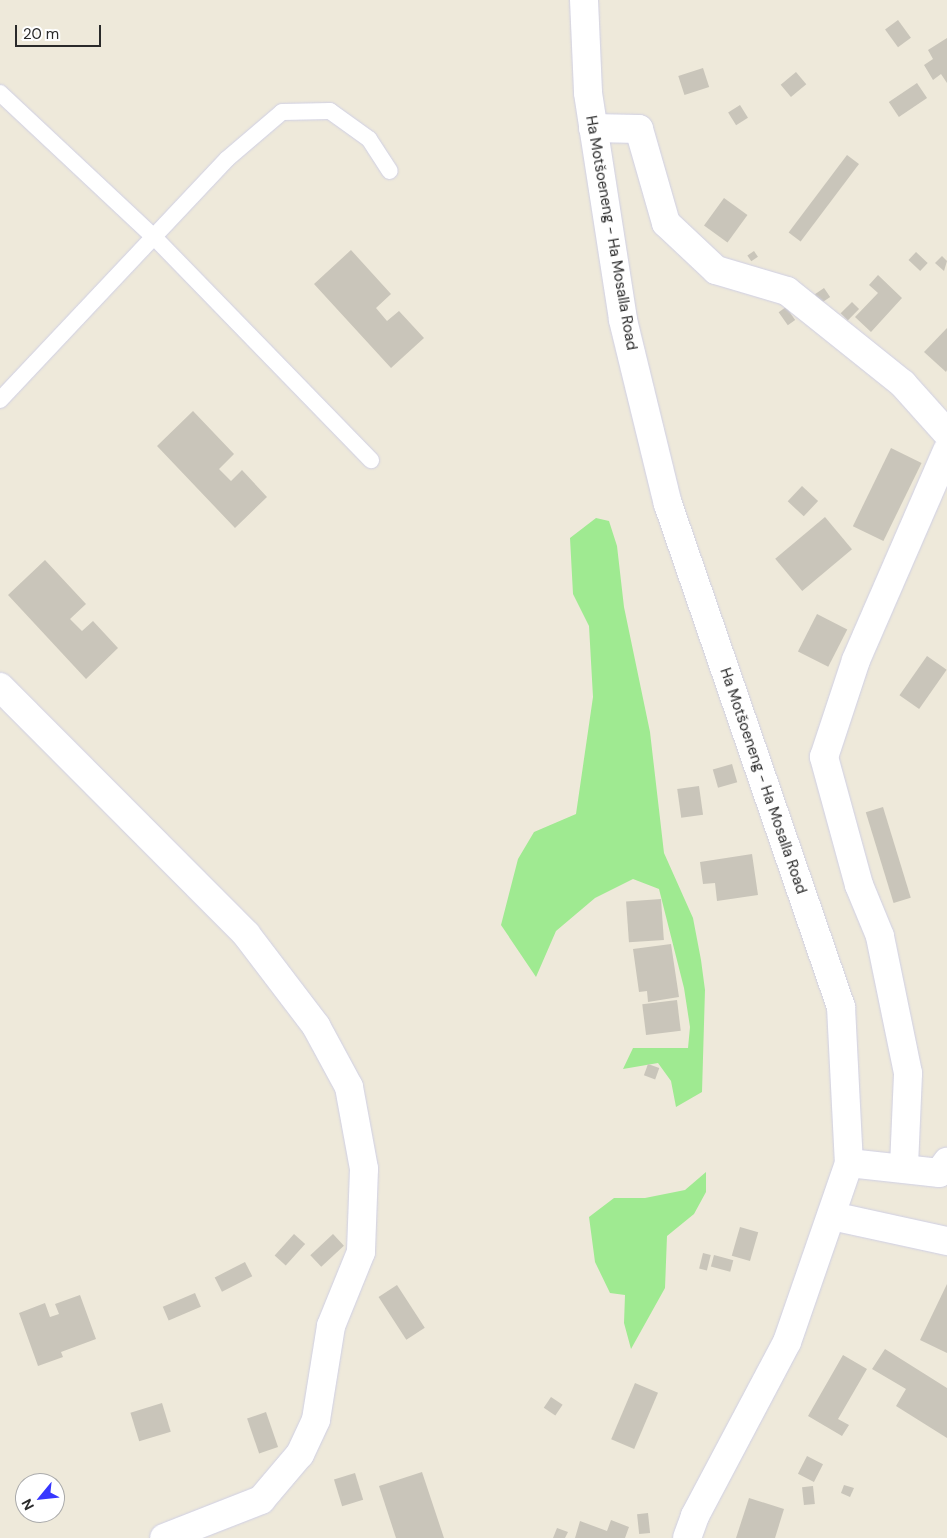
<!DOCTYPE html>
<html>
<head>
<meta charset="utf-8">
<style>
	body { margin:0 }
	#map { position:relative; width:947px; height:1538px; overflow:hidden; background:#eee9da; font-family:"DM Sans",sans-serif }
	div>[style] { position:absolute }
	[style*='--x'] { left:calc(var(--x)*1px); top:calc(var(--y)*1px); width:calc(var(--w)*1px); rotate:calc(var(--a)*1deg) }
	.green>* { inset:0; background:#9fea91 }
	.building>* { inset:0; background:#c9c5ba; transform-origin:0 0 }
	.roads { filter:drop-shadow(0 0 1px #cfcfe4) drop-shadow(0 0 1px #cfcfe4) }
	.lane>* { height:16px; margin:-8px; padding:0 8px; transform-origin:8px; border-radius:8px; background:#fff }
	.street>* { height:28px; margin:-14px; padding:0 14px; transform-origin:14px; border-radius:14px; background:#fff }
	.secondary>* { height:28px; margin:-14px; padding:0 14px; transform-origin:14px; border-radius:14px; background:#fff }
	span { translate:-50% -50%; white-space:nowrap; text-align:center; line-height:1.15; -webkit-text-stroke:4px #fff; paint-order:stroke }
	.street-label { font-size:15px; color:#2a2a2a }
	.north { position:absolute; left:15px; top:1473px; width:50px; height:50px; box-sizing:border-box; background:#fff; border:1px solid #aaa; border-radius:50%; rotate:242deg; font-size:14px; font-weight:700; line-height:20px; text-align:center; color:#2a2a2a }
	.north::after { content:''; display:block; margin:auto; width:18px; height:22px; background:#3636ff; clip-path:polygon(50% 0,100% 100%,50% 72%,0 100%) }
	.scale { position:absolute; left:15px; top:25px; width:86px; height:22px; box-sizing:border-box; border:2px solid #2a2a2a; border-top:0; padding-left:6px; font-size:15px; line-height:18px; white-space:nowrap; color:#2a2a2a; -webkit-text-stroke:4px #fff; paint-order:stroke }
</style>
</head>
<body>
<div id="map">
	<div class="green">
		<div style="clip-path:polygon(596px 518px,609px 521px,617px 546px,624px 607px,650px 732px,664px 853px,693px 918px,701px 960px,705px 990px,702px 1092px,676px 1107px,671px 1081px,658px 1063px,623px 1069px,633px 1048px,688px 1048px,690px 1027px,684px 988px,659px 889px,633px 879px,595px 898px,556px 931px,536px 977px,501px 925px,518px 859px,534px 832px,576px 814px,593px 697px,589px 626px,573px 594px,570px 538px)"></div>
		<div style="clip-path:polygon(706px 1172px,706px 1192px,694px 1214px,667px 1236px,665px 1288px,631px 1349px,624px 1323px,625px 1295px,610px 1293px,595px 1262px,589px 1217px,614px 1198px,645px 1198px,685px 1190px)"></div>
	</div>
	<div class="building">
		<div style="left:898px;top:20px;width:22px;height:16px;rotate:54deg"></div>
		<div style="clip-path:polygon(947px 38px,947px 83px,941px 74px,933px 80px,924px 65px,933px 59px,928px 50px)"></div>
		<div style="left:703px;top:68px;width:20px;height:26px;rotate:72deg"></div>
		<div style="left:796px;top:72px;width:16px;height:20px;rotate:50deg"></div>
		<div style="left:917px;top:83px;width:18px;height:34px;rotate:56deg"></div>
		<div style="left:740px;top:105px;width:15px;height:14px;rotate:58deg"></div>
		<div style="left:847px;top:155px;width:15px;height:97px;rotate:37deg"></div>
		<div style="left:724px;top:198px;width:29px;height:34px;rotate:36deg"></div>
		<div style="clip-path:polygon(351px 250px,391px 294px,376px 308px,387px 321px,399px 311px,424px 338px,391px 368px,314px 284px)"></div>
		<div style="left:754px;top:251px;width:7px;height:8px;rotate:56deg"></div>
		<div style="left:916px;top:252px;width:16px;height:11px;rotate:43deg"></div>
		<div style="clip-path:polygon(942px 256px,947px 261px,944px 271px,935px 263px)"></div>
		<div style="clip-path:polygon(878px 275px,902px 298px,871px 332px,855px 317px,878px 293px,869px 285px)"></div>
		<div style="left:824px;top:288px;width:11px;height:11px;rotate:56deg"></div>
		<div style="left:852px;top:302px;width:10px;height:16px;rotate:45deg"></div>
		<div style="left:786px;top:307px;width:16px;height:9px;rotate:55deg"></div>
		<div style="clip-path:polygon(947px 328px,947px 370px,946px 372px,924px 352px)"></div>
		<div style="clip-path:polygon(193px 411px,234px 454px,219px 469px,231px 481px,242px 470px,267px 497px,235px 528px,157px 446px)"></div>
		<div style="left:891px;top:448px;width:34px;height:87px;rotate:26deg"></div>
		<div style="left:802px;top:486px;width:22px;height:21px;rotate:43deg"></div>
		<div style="left:825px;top:517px;width:42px;height:65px;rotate:50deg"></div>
		<div style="clip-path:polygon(45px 560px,86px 604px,70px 619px,82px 631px,93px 621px,118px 648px,86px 679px,8px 595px)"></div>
		<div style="left:817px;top:614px;width:34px;height:42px;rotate:27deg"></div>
		<div style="left:927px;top:656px;width:24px;height:48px;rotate:35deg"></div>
		<div style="left:732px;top:764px;width:19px;height:20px;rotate:74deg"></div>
		<div style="left:699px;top:786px;width:29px;height:22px;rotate:82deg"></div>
		<div style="left:883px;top:807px;width:95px;height:18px;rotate:73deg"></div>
		<div style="clip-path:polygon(752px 854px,758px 895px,717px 901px,715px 883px,703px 884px,700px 862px)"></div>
		<div style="left:661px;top:899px;width:41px;height:35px;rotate:86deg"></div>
		<div style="clip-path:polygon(671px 944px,679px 997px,648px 1002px,647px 991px,639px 992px,633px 949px)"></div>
		<div style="left:677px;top:1000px;width:31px;height:35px;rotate:83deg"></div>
		<div style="left:648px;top:1064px;width:12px;height:12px;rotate:20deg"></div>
		<div style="left:740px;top:1227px;width:19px;height:30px;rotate:16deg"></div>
		<div style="left:294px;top:1234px;width:15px;height:29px;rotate:42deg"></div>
		<div style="left:333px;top:1234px;width:16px;height:31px;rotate:47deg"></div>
		<div style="left:703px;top:1253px;width:8px;height:16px;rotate:14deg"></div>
		<div style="left:714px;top:1255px;width:20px;height:12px;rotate:15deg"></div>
		<div style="left:245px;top:1262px;width:16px;height:34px;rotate:63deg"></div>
		<div style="clip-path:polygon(947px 1284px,947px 1353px,920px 1340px)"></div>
		<div style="left:397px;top:1285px;width:51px;height:22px;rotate:57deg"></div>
		<div style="left:195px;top:1293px;width:15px;height:35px;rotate:67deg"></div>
		<div style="clip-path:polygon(80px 1295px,96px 1339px,61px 1352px,63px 1357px,38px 1366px,19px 1313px,45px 1303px,50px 1317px,59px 1314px,55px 1304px)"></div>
		<div style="clip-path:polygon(885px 1349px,947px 1388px,947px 1438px,896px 1406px,906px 1389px,872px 1369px)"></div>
		<div style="clip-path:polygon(843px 1355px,867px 1369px,838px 1419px,849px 1425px,842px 1436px,808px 1416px)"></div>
		<div style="left:635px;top:1383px;width:25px;height:61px;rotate:23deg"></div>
		<div style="left:551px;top:1397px;width:14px;height:13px;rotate:34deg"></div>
		<div style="left:162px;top:1403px;width:30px;height:33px;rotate:73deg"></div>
		<div style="left:266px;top:1412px;width:37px;height:20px;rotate:71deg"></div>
		<div style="left:807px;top:1456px;width:18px;height:20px;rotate:27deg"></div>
		<div style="clip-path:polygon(422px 1472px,444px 1538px,396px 1538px,379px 1486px)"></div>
		<div style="left:355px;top:1473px;width:28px;height:22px;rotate:73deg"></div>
		<div style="clip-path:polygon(844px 1485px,854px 1488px,850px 1497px,841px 1493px)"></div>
		<div style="left:813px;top:1486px;width:18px;height:11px;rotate:84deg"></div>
		<div style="clip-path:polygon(749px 1498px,784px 1509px,775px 1538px,736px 1538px)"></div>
		<div style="left:648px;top:1513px;width:20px;height:11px;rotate:84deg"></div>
		<div style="clip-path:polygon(611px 1520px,629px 1527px,625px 1538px,575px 1538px,580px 1521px,607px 1531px)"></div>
		<div style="clip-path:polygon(557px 1528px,568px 1532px,565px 1538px,553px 1538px)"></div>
	</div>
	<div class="roads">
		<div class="lane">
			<div style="--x:0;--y:93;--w:212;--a:43.1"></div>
			<div style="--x:155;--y:238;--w:310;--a:45.8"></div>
			<div style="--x:0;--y:400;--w:331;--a:-46.7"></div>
			<div style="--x:227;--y:159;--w:72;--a:-40.5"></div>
			<div style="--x:282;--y:112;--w:48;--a:-1.2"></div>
			<div style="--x:330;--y:111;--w:48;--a:35.7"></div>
			<div style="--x:369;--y:139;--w:38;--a:57"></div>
		</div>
		<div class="street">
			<div style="--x:593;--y:128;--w:46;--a:1.2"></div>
			<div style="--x:639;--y:129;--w:98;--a:74"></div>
			<div style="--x:666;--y:223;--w:69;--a:43.2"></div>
			<div style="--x:716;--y:270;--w:74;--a:16.5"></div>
			<div style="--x:787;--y:291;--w:149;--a:38.7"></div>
			<div style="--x:903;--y:384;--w:66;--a:48.1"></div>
			<div style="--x:0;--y:687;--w:349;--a:45.1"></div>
			<div style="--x:246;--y:934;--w:116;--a:52.7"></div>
			<div style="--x:316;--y:1026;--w:69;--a:61.6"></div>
			<div style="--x:349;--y:1087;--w:83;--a:79.6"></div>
			<div style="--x:364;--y:1169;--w:83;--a:92.1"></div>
			<div style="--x:361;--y:1252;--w:80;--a:112.1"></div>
			<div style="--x:331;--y:1326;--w:95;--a:99.1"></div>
			<div style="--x:316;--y:1420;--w:38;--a:115"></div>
			<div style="--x:300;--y:1454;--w:60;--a:130.3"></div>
			<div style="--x:261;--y:1500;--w:104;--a:158.6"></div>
			<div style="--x:849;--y:1163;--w:91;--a:6.3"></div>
			<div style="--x:939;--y:1173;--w:14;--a:-54"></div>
			<div style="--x:904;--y:1166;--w:93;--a:-87.5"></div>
			<div style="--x:908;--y:1073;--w:140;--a:-101.6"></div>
			<div style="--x:880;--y:936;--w:55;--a:-112.4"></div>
			<div style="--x:859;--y:885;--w:133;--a:-105.3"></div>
			<div style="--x:824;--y:757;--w:102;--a:-71.7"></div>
			<div style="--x:856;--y:660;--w:228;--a:-66.5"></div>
			<div style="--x:832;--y:1216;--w:118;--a:12.3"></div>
		</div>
		<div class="secondary">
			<div style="--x:584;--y:0;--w:93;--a:87.5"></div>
			<div style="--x:588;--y:93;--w:230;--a:81.2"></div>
			<div style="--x:623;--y:320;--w:189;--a:76.3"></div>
			<div style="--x:668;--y:504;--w:532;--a:71.02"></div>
			<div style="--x:841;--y:1007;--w:156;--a:87.1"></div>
			<div style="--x:849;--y:1163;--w:189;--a:109.1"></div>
			<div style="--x:787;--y:1342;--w:197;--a:117.9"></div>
			<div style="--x:695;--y:1516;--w:23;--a:110"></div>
		</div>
	</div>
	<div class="street-label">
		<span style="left:611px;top:233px;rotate:80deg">Ha Motšoeneng - Ha Mosalla Road</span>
		<span style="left:763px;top:781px;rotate:71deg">Ha Motšoeneng - Ha Mosalla Road</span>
	</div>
	<div class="north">N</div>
	<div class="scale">20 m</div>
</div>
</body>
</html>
